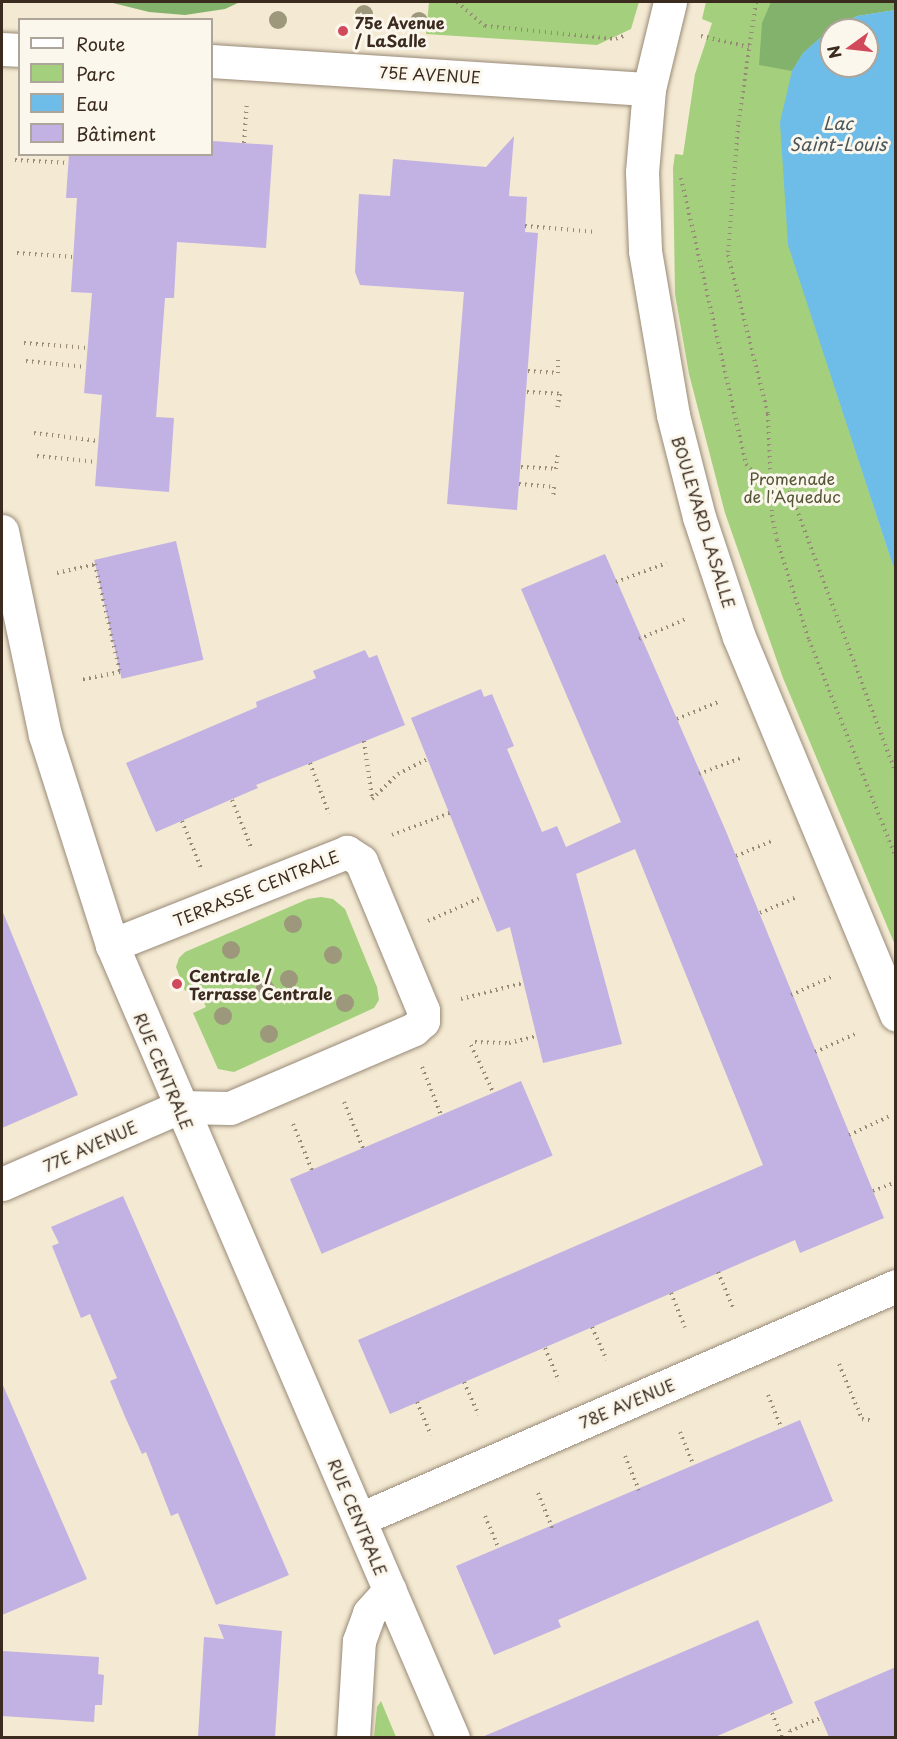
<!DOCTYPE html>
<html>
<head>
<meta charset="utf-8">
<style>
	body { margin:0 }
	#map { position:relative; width:897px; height:1739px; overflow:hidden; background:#f4e9d2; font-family:"Playpen Sans",sans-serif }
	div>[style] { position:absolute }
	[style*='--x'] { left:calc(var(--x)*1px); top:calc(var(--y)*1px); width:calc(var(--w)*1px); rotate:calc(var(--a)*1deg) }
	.green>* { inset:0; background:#a4d07d }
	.forest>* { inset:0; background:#83b26c }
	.water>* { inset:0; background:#6ebce8 }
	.building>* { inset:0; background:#c2b1e3; transform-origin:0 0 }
	.path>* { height:4px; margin-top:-2px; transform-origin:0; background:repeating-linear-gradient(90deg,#988a78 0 1.5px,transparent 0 6px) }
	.roads { filter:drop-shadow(0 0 2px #988a78) drop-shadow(0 0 2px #988a78) }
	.minor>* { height:33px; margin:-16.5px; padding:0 16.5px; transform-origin:16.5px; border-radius:16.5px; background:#fff }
	.major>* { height:33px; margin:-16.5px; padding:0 16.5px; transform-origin:16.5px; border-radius:16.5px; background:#fff }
	.trees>* { width:18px; height:18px; margin:-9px; border-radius:50%; background:#9d977c }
	.dots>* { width:16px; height:16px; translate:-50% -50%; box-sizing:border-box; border:3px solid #fbf7ec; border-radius:50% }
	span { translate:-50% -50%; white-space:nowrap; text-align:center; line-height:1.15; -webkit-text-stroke:6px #fbf7ec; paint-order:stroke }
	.poi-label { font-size:16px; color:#3b2a1e; font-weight:700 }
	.left { translate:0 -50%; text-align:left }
	.street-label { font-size:16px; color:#3b2a1e }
	.park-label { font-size:16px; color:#555436 }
	.water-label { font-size:18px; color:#4a565b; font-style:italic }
	.frame { position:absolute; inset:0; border:3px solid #3b2a1e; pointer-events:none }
	.legend { position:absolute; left:18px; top:18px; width:195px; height:138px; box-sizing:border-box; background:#fbf7ec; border:2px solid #aea59a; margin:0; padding:8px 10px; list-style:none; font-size:18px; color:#3b2a1e }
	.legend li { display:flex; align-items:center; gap:12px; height:30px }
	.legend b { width:30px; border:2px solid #aea59a }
	.north { position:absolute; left:819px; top:18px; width:60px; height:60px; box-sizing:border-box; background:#fbf7ec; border:2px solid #aea59a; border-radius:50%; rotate:255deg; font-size:16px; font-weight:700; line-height:24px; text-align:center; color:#3b2a1e }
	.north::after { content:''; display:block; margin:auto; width:21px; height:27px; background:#d1495b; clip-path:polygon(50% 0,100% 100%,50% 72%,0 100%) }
</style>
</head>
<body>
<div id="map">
	<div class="green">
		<div style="clip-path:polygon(429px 2px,639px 2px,631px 29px,597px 45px,426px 34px)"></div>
		<div style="clip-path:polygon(706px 2px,895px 2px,895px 10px,857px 16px,829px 30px,789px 245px,895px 572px,895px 945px,783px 678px,725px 513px,689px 374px,675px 294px,673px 168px,675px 154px,683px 155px,695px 74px,712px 23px,702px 19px)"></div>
		<div style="clip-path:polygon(321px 897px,333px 899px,345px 909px,377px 987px,379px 1000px,374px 1008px,234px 1072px,218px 1069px,193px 1013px,206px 1007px,197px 986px,185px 991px,176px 967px,179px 958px,185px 952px,308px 899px)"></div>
		<div style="clip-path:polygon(381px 1701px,396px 1737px,374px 1737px,377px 1707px)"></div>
	</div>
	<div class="forest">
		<div style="clip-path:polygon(109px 2px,240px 2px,225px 9px,185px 15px,149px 12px)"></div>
		<div style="clip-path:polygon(771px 2px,895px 2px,895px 10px,857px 16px,829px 30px,803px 53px,792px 71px,759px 65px,762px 23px)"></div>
	</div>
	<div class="water">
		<div style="clip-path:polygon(evenodd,895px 10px,896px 10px,895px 572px,788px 245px,780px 122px,792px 71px,803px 53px,829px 30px,857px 16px,895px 10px,831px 30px,867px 30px,867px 66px,831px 66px,831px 30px)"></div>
	</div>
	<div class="building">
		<div style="clip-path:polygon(514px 136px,509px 196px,527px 197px,525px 232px,538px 233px,517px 510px,447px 504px,464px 292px,360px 285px,355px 272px,359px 194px,390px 196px,393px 159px,486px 167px)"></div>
		<div style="clip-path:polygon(212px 141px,273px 145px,266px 248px,177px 242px,174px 298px,165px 298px,156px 417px,174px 418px,169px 492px,95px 486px,102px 395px,84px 393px,92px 293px,71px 292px,77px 198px,66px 198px,69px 154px,212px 154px)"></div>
		<div style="left:176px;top:541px;width:122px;height:84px;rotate:77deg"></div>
		<div style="clip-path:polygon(605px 554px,725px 829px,884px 1218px,800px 1253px,795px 1240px,390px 1414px,358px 1340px,763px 1165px,635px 849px,576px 874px,622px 1044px,543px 1063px,510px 927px,497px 932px,411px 718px,481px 689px,484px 697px,492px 694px,514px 746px,507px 749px,542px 832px,557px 826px,566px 847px,621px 822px,521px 589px)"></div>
		<div style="clip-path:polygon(365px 650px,369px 658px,377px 655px,405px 725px,256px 785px,258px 788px,156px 832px,126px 763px,257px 707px,256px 702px,316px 678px,313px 671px)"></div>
		<div style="clip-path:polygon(2px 910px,78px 1095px,2px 1128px)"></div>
		<div style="left:521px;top:1081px;width:81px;height:251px;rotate:67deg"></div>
		<div style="clip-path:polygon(123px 1196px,289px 1575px,216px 1605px,178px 1513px,171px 1516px,146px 1452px,142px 1454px,126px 1419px,110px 1381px,117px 1378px,90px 1314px,81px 1318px,52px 1246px,59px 1243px,51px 1227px)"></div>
		<div style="clip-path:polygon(2px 1383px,87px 1579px,2px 1615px)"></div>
		<div style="clip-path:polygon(800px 1420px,833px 1501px,558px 1620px,561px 1627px,494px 1655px,456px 1566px)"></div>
		<div style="clip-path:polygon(758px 1620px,793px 1703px,715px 1737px,482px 1737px)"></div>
		<div style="clip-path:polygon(218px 1624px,282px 1631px,275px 1737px,198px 1737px,204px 1637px,224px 1639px)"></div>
		<div style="clip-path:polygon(2px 1651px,99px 1657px,98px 1674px,104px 1675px,102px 1705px,95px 1705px,94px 1722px,2px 1716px)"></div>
		<div style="clip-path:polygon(896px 1667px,896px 1737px,829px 1737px,814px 1702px)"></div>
	</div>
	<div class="path">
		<div style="--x:457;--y:2;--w:37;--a:41"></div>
		<div style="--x:485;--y:26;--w:132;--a:5.7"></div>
		<div style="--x:616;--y:39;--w:8;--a:-23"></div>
		<div style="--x:756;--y:2;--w:124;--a:98.3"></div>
		<div style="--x:738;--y:125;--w:130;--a:94.4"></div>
		<div style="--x:728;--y:255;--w:164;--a:75.9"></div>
		<div style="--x:768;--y:414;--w:101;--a:87.7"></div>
		<div style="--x:772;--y:515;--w:25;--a:79"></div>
		<div style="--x:777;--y:540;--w:105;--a:72.3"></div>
		<div style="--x:809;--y:640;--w:235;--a:68.2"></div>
		<div style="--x:701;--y:36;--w:49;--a:12.9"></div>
		<div style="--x:244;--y:143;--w:41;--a:-85.8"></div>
		<div style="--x:15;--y:160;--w:54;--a:3.2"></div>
		<div style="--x:681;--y:178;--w:293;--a:77.2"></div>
		<div style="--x:746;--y:464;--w:16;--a:47"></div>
		<div style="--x:757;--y:476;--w:31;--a:19"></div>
		<div style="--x:786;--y:486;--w:13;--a:61"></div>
		<div style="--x:792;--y:497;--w:295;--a:69.4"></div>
		<div style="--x:525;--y:226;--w:71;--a:4.8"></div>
		<div style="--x:17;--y:253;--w:56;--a:4.1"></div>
		<div style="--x:24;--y:343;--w:64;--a:4.5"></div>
		<div style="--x:26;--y:361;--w:60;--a:5.7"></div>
		<div style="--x:528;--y:371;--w:30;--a:4"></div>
		<div style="--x:558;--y:373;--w:16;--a:-90"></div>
		<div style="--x:527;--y:392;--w:33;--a:3"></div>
		<div style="--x:560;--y:394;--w:16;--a:101"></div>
		<div style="--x:34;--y:433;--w:65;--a:7"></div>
		<div style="--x:37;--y:456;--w:60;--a:5.7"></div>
		<div style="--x:521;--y:467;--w:35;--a:3"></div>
		<div style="--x:556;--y:469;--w:16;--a:-83"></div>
		<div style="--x:519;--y:484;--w:35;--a:5"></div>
		<div style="--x:554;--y:487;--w:11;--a:95"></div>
		<div style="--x:57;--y:573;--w:39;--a:-13"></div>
		<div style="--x:95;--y:564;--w:111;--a:77"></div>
		<div style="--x:120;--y:672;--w:41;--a:168.7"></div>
		<div style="--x:616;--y:582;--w:54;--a:-20.4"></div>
		<div style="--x:639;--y:639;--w:51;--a:-23.1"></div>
		<div style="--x:677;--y:719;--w:44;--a:-22.5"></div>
		<div style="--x:364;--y:741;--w:58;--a:82"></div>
		<div style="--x:310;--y:763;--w:54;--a:69.6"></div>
		<div style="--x:699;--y:774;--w:45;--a:-20.9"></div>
		<div style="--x:372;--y:799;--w:36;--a:-44"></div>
		<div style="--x:398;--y:774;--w:34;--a:-27"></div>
		<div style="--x:232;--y:800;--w:51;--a:68"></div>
		<div style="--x:182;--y:821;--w:51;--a:68"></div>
		<div style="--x:392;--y:835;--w:62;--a:-20.8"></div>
		<div style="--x:736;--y:856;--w:41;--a:-22.8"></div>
		<div style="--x:760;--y:913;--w:40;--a:-23.4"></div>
		<div style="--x:428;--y:921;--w:59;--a:-24"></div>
		<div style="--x:791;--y:995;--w:44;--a:-24.2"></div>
		<div style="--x:461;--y:999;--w:64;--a:-14.5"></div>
		<div style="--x:475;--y:1042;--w:34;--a:2"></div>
		<div style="--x:509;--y:1043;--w:29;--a:-14"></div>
		<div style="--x:471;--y:1045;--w:52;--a:64.9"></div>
		<div style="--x:815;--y:1052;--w:44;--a:-24.2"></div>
		<div style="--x:422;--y:1067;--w:52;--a:68.4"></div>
		<div style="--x:344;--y:1102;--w:50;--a:67.6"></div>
		<div style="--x:293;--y:1124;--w:50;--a:67.6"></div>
		<div style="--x:849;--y:1135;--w:45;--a:-24.9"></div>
		<div style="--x:873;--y:1191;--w:25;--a:-21"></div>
		<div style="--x:718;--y:1272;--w:38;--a:67"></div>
		<div style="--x:671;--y:1293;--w:37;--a:68"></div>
		<div style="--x:592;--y:1327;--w:36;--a:66"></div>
		<div style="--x:545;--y:1348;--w:36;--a:67"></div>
		<div style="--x:839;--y:1364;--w:60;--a:67.3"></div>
		<div style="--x:862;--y:1419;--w:12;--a:9"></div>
		<div style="--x:464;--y:1382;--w:36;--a:66"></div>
		<div style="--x:768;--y:1395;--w:35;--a:68"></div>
		<div style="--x:417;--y:1402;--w:36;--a:67"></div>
		<div style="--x:680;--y:1432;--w:35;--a:68"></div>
		<div style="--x:625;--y:1456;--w:37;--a:68"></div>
		<div style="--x:538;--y:1493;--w:38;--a:68"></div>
		<div style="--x:485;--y:1516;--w:34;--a:67"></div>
		<div style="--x:772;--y:1713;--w:27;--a:68"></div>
		<div style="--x:789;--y:1738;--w:7;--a:-82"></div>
		<div style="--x:790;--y:1731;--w:34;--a:-23"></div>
	</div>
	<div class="roads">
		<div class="minor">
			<div style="--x:2;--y:49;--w:18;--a:3"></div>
			<div style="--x:212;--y:61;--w:438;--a:3.7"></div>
			<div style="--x:2;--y:531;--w:208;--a:78.1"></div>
			<div style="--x:45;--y:735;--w:220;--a:72.3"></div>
			<div style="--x:112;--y:945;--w:863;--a:66.73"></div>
			<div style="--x:2;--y:1184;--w:193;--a:-23.5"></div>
			<div style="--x:179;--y:1107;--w:51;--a:1.1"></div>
			<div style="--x:230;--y:1108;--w:200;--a:-23.2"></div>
			<div style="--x:414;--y:1029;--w:12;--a:-42"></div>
			<div style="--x:423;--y:1021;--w:11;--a:-90"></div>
			<div style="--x:423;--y:1010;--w:161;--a:-112.6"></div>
			<div style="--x:361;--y:861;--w:17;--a:-147"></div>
			<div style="--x:347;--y:852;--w:253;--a:158.4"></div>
			<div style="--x:360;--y:1519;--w:584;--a:-23.49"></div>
			<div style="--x:353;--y:1738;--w:97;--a:-86.5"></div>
			<div style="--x:359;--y:1641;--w:30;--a:-70"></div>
			<div style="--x:369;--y:1613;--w:31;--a:-48"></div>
		</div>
		<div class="major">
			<div style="--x:670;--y:2;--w:89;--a:103.6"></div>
			<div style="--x:649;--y:89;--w:83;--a:94.8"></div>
			<div style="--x:642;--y:172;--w:79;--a:87.8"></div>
			<div style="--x:645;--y:251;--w:166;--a:80.3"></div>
			<div style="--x:673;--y:415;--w:105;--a:75.7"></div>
			<div style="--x:699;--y:517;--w:126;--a:71.6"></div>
			<div style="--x:739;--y:637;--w:409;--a:67.4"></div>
		</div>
	</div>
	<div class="trees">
		<div style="left:364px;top:14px"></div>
		<div style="left:278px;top:20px"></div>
		<div style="left:419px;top:21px"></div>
		<div style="left:293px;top:924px"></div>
		<div style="left:231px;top:950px"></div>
		<div style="left:333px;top:955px"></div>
		<div style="left:289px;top:979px"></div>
		<div style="left:265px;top:988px"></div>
		<div style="left:345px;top:1003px"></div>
		<div style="left:223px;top:1016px"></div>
		<div style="left:269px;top:1034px"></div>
	</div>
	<div class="dots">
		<div style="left:343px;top:31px;background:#d1495b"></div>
		<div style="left:177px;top:984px;background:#d1495b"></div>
	</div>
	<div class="poi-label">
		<span class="left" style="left:355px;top:31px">75e Avenue<br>/ LaSalle</span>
		<span class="left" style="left:189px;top:984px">Centrale /<br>Terrasse Centrale</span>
	</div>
	<div class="street-label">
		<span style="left:430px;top:74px;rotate:3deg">75E AVENUE</span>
		<span style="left:704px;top:522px;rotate:73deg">BOULEVARD LASALLE</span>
		<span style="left:256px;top:888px;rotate:-22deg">TERRASSE CENTRALE</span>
		<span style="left:164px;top:1071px;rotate:67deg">RUE CENTRALE</span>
		<span style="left:90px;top:1146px;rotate:-24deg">77E AVENUE</span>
		<span style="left:627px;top:1403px;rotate:-23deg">78E AVENUE</span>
		<span style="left:358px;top:1517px;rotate:67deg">RUE CENTRALE</span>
	</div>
	<div class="park-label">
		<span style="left:792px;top:487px">Promenade<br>de l'Aqueduc</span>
	</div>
	<div class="water-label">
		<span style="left:838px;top:134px">Lac<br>Saint-Louis</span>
	</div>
	<div class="frame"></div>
	<ul class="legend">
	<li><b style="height:8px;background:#fff"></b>Route</li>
	<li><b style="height:16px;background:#a4d07d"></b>Parc</li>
	<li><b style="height:16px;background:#6ebce8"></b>Eau</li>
	<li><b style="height:16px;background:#c2b1e3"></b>Bâtiment</li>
	</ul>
	<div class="north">N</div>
</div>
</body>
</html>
